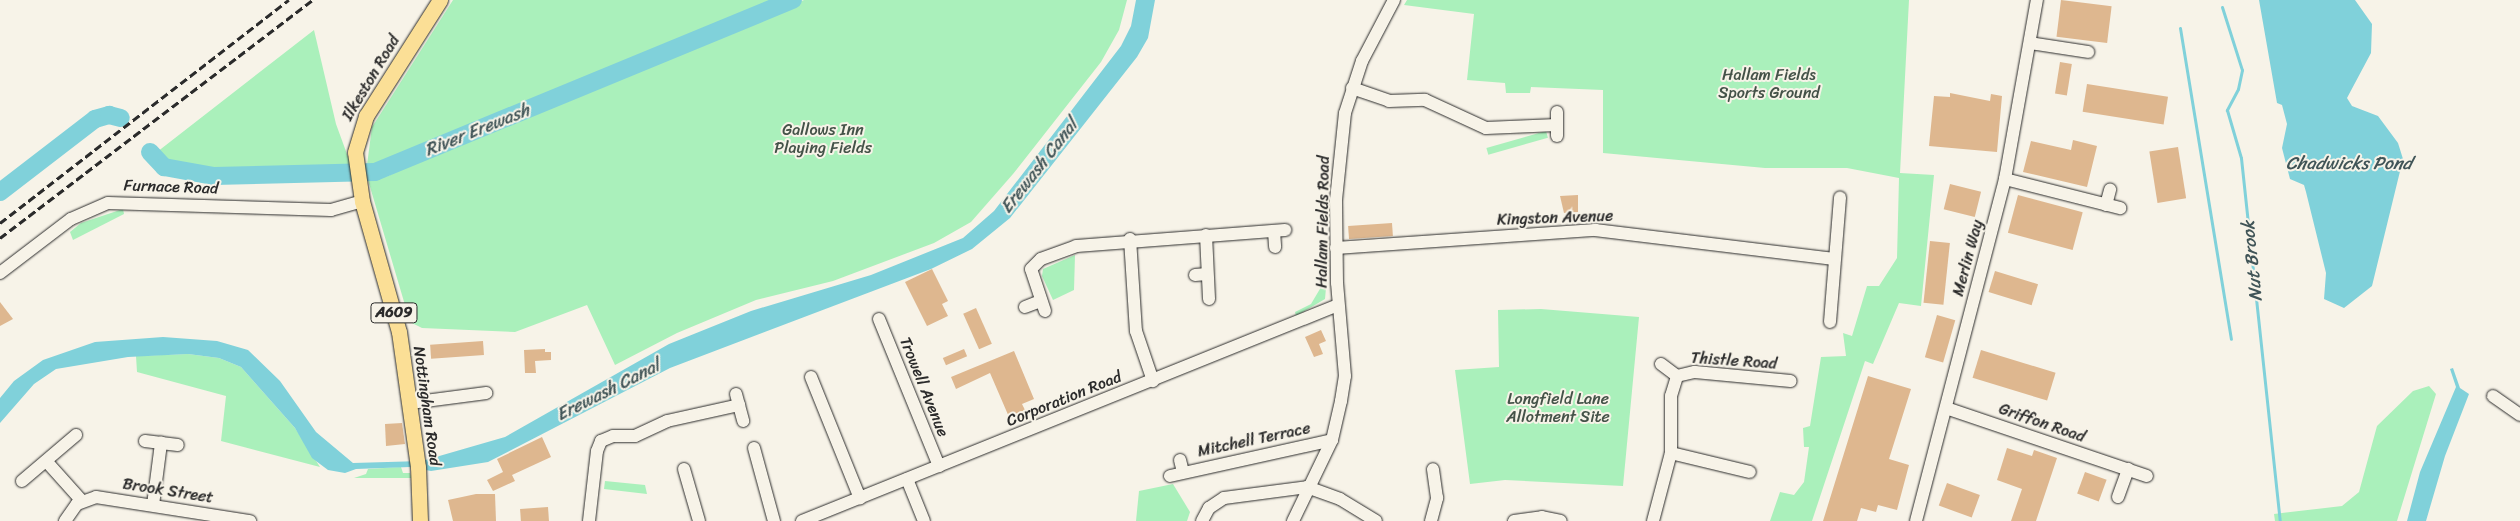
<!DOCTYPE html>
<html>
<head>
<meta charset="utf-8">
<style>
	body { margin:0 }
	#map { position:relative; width:2520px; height:521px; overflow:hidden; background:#f7f3e8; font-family:Sriracha,sans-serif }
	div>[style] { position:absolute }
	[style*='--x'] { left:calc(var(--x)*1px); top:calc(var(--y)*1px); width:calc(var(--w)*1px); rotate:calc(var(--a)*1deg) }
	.green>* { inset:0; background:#aaf0bb; transform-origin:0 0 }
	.water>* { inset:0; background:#80d1da }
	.stream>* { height:3px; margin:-1.5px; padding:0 1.5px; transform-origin:1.5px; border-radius:1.5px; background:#80d1da }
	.river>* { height:18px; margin:-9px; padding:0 9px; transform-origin:9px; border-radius:9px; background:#80d1da }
	.building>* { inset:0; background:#deb78f; transform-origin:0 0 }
	.roads { filter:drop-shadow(0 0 1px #2b2b2b) drop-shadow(0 0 1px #2b2b2b) }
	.minor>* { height:12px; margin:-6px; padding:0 6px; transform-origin:6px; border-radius:6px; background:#f7f3e8 }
	.major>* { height:15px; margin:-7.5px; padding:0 7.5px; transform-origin:7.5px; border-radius:7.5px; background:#fbdf96 }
	.rail>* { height:3px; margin-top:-1.5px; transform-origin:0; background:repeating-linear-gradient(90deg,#2b2b2b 0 8px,transparent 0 12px) }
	span { translate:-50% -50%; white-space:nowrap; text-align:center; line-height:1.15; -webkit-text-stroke:4px #f7f3e8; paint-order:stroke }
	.shield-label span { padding:1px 4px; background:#f7f3e8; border:1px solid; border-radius:4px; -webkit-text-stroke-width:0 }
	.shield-label { font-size:15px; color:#2b2b2b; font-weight:700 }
	.park-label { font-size:16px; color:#445248 }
	.street-label { font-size:16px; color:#2b2b2b }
	.water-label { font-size:18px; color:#405457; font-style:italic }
</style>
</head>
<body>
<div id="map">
	<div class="green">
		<div style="clip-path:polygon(453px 0,773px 0,388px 161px,367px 165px,372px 127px)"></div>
		<div style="clip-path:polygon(804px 0,1127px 0,1119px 30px,1101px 62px,1013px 174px,971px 222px,934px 243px,833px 281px,756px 300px,677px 333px,615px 365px,587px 305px,515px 332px,422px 328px,410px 322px,368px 180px,388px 176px,447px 147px)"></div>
		<div style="clip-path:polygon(1407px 0,1909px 0,1900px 173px,1934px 175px,1921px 306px,1899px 303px,1873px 364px,1865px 361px,1812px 521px,1770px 521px,1780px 492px,1794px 495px,1804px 482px,1809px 447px,1804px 447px,1803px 428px,1810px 426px,1821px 357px,1846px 356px,1843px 333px,1852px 336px,1867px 286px,1879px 286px,1897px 258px,1899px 178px,1847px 168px,1765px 168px,1603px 153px,1603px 90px,1531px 87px,1530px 93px,1506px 93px,1505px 83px,1467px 80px,1474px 14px,1404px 5px)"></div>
		<div style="clip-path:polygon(314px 30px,336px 124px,351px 165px,262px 170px,172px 166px,165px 162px,157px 152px)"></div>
		<div style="left:1546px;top:131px;width:7px;height:62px;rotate:74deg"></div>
		<div style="clip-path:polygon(123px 209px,124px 214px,73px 240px,70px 232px,81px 223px)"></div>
		<div style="clip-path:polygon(1075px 255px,1074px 290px,1053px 300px,1042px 276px,1043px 269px)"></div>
		<div style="clip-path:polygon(1327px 277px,1325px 299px,1296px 316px,1295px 312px,1311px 304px)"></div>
		<div style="clip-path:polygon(1541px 309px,1639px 317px,1623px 486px,1505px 480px,1470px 484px,1455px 370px,1499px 367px,1498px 310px)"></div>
		<div style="clip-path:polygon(188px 354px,219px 358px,241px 367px,295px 428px,320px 467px,221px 441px,226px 396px,137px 372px,136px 356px)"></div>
		<div style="clip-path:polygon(2429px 386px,2436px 394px,2397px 521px,2275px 521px,2274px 514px,2342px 506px,2359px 492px,2377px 426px,2413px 391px)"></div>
		<div style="clip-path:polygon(401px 467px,403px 473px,410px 473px,411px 478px,354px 478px,366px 474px,368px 469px)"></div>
		<div style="clip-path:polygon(605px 481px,645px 485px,647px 494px,604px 489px)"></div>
		<div style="clip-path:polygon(1173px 484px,1190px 512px,1187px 521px,1136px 521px,1139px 491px)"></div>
	</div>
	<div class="water">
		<div style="clip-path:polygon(1136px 0,1155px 0,1148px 38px,1137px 57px,1010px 218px,972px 249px,931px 269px,670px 368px,488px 462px,431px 471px,410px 467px,356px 469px,345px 473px,328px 470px,312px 458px,295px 428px,241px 367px,219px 358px,188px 354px,128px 357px,56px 369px,34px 384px,0 423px,0 398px,14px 381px,43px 360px,95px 342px,163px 337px,217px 341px,248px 350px,280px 381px,316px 432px,353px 463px,422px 461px,505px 437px,669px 344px,751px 311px,871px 275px,963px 238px,994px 211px,1121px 46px,1131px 26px)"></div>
		<div style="clip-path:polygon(2259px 0,2355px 0,2372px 24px,2371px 53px,2347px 98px,2352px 106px,2378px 116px,2398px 143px,2403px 159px,2372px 286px,2344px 308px,2324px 299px,2326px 273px,2306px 192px,2304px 185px,2290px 179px,2282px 148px,2287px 124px,2282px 105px,2277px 103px)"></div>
		<div style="clip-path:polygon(2453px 368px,2460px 388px,2469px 394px,2445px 456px,2426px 521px,2407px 521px,2420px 472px,2456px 387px,2450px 369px)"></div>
	</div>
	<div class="stream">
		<div style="--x:2222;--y:7;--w:66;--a:72.4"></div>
		<div style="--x:2242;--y:70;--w:19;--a:102"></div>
		<div style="--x:2238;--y:89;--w:24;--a:118"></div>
		<div style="--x:2227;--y:110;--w:50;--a:73.7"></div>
		<div style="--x:2241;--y:158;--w:365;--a:83.9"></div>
		<div style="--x:2180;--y:28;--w:315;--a:80.7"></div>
	</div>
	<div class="river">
		<div style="--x:150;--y:152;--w:21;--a:47"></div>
		<div style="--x:164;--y:167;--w:51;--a:10.2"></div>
		<div style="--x:214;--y:176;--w:161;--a:-1.4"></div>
		<div style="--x:375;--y:172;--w:452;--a:-22.4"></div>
		<div style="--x:0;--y:192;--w:120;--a:-37.5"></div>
		<div style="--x:95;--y:119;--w:15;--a:-16"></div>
		<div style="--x:109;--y:115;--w:12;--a:14"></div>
	</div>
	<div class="building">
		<div style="left:2061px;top:0;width:51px;height:37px;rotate:7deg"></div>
		<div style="left:2060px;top:62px;width:12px;height:32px;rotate:9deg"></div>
		<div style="left:2087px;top:84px;width:82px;height:28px;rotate:9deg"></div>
		<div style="clip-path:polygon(1950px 93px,1990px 101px,1991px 94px,2002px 96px,1997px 152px,1929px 146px,1934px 96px,1950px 97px)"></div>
		<div style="clip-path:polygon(2073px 140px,2097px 146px,2087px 187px,2023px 172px,2031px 141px,2071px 150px)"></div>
		<div style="left:2178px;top:147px;width:52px;height:29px;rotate:81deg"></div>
		<div style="left:1950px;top:184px;width:32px;height:26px;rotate:14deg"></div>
		<div style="clip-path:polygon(1578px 195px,1578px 212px,1564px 213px,1560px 196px)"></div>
		<div style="left:2018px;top:195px;width:67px;height:39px;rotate:15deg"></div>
		<div style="left:1392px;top:223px;width:13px;height:44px;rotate:86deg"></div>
		<div style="left:1930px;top:241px;width:20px;height:62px;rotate:6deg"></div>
		<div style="clip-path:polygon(932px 269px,948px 301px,942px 304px,948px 316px,927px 326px,905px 282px)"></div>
		<div style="left:1995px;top:271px;width:45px;height:22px;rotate:17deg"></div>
		<div style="clip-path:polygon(0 302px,13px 319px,0 326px)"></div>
		<div style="left:976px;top:308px;width:39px;height:14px;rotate:66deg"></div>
		<div style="left:1937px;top:315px;width:19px;height:44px;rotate:16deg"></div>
		<div style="clip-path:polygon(1321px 330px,1326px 341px,1319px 344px,1323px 354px,1314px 357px,1305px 337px)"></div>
		<div style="left:483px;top:341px;width:14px;height:53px;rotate:86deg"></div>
		<div style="clip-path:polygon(545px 349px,545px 352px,551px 352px,551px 360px,535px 361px,536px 373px,525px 373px,524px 350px)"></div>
		<div style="left:964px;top:349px;width:8px;height:23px;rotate:67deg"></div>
		<div style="left:1981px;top:350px;width:78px;height:29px;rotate:17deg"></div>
		<div style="clip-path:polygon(1014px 351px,1034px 399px,1022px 404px,1025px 410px,1009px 417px,990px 373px,956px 389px,951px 377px)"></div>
		<div style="clip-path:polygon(1868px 376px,1911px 389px,1889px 459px,1909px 465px,1897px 510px,1878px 505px,1876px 512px,1861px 508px,1857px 521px,1823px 521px)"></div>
		<div style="clip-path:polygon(402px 423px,405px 444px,386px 446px,385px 424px)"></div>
		<div style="clip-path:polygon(542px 437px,551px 457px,512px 475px,515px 481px,493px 491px,487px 480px,503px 472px,497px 459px)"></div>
		<div style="clip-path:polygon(2007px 448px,2032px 456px,2034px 450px,2057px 458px,2036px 521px,2011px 521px,2022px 489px,1997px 480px)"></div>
		<div style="left:2085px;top:472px;width:23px;height:23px;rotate:20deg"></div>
		<div style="left:1947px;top:483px;width:35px;height:24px;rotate:20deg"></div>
		<div style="clip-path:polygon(476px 494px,495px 494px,496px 521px,453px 521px,448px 500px)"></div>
		<div style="left:548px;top:507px;width:14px;height:28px;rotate:86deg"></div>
	</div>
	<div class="roads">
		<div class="minor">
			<div style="--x:2030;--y:43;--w:59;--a:8.8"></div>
			<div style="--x:1352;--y:88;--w:39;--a:19"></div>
			<div style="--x:1389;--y:101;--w:36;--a:-2"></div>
			<div style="--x:1425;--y:100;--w:67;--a:24.7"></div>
			<div style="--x:1486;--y:128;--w:71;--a:-2.4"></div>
			<div style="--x:1557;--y:136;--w:24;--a:-90"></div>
			<div style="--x:2005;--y:179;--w:119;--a:14.2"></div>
			<div style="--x:2106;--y:205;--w:16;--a:-75"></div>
			<div style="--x:1274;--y:231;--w:16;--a:86"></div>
			<div style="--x:1206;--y:235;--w:64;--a:87.3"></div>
			<div style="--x:1130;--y:239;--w:92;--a:86.3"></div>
			<div style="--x:1136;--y:331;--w:53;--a:71.2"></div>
			<div style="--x:1336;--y:248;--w:260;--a:-4"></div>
			<div style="--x:1595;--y:230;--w:241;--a:6.9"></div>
			<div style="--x:0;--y:273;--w:89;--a:-37.3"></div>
			<div style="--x:71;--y:219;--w:40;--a:-23.4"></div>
			<div style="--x:108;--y:203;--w:223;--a:1.8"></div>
			<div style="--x:331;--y:210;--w:32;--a:-16"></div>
			<div style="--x:1195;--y:275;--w:12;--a:-5"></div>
			<div style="--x:1025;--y:307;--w:17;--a:-21"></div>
			<div style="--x:1045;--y:311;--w:44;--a:-108.4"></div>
			<div style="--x:1031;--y:269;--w:14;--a:-45"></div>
			<div style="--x:1041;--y:259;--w:37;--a:-20"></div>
			<div style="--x:1076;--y:246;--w:210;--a:-4.4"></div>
			<div style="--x:879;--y:319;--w:159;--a:67.8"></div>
			<div style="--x:1830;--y:322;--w:125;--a:-85.4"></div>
			<div style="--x:1661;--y:364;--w:20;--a:37"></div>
			<div style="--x:1677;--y:376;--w:18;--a:-13"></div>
			<div style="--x:1695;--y:372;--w:96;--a:5.4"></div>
			<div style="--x:811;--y:377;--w:131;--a:68"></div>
			<div style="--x:736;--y:394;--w:28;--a:75"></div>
			<div style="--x:2493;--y:396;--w:33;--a:35"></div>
			<div style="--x:410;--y:403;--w:77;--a:-7.5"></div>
			<div style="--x:1946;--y:408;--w:212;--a:18.7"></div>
			<div style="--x:145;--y:441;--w:33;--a:7"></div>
			<div style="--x:754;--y:448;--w:76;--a:74.7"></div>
			<div style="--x:1671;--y:453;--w:81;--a:13.5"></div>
			<div style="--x:1180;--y:460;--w:12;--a:76"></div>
			<div style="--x:47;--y:462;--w:52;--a:48.1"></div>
			<div style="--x:684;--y:469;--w:54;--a:73.9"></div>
			<div style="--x:1170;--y:476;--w:166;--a:-12.5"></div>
			<div style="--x:907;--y:479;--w:45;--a:68"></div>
			<div style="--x:22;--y:481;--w:71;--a:-40.4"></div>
			<div style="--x:2118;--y:497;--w:30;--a:-70"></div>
			<div style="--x:153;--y:505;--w:63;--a:-82.6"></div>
			<div style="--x:65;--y:521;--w:21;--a:-55"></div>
			<div style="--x:77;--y:504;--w:20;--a:-20"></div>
			<div style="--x:96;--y:497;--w:156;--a:8.9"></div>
			<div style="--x:589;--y:521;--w:70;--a:-83.5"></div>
			<div style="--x:597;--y:451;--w:11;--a:-68"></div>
			<div style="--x:601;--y:441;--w:13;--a:-23"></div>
			<div style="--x:613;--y:436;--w:22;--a:0"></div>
			<div style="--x:635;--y:436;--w:35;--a:-25"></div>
			<div style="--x:667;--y:421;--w:74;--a:-12.5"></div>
			<div style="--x:802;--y:521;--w:578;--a:-21.95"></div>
			<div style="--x:1202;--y:521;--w:15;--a:-62"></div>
			<div style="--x:1209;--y:508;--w:18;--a:-34"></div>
			<div style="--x:1224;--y:498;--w:84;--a:-7.5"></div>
			<div style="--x:1307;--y:487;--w:35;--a:20"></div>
			<div style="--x:1340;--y:499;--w:42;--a:31.4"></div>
			<div style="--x:1293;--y:521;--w:90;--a:-64.3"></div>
			<div style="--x:1332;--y:440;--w:40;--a:-77"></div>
			<div style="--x:1341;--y:401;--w:25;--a:-81"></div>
			<div style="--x:1345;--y:376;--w:93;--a:-94.9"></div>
			<div style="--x:1337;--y:283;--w:83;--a:-90.7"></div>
			<div style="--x:1336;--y:200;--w:87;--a:-84.1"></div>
			<div style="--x:1345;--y:113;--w:55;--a:-71.9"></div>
			<div style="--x:1362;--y:61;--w:69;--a:-62.3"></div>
			<div style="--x:1431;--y:521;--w:24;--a:-75"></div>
			<div style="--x:1437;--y:498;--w:29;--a:-98"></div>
			<div style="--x:1514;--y:521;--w:28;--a:-8"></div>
			<div style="--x:1542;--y:517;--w:19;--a:12"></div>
			<div style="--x:1653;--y:521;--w:70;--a:-75.2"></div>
			<div style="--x:1671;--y:453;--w:57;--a:-90"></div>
			<div style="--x:1671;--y:396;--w:21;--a:-73"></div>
			<div style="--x:1916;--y:521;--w:353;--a:-75.4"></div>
			<div style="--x:2005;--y:179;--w:182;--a:-79.9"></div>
		</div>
		<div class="major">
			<div style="--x:420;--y:521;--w:54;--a:-92.1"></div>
			<div style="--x:418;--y:467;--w:136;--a:-98"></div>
			<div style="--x:399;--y:332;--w:136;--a:-105.8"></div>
			<div style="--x:362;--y:201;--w:49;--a:-98.1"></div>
			<div style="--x:355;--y:152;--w:38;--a:-73"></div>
			<div style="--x:366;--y:116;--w:138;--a:-57.5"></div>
		</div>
	</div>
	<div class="rail">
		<div style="--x:0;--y:223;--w:365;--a:-37.7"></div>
		<div style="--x:0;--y:238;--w:392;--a:-37.3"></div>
	</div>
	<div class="shield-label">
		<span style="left:394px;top:313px">A609</span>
	</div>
	<div class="park-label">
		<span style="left:1769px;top:84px">Hallam Fields<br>Sports Ground</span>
		<span style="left:823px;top:139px">Gallows Inn<br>Playing Fields</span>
		<span style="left:1558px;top:408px">Longfield Lane<br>Allotment Site</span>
	</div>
	<div class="street-label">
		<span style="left:371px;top:78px;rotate:-59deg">Ilkeston Road</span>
		<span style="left:171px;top:187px;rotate:2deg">Furnace Road</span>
		<span style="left:1555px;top:218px;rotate:-2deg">Kingston Avenue</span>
		<span style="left:1323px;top:222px;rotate:-89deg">Hallam Fields Road</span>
		<span style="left:1968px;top:258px;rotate:-75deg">Merlin Way</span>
		<span style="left:1734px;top:361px;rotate:4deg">Thistle Road</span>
		<span style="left:924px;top:387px;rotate:68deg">Trowell Avenue</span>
		<span style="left:1064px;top:399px;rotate:-22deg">Corporation Road</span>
		<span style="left:427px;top:406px;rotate:82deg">Nottingham Road</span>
		<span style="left:2042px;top:423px;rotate:19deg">Griffon Road</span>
		<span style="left:1254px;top:440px;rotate:-12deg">Mitchell Terrace</span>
		<span style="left:168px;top:491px;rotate:9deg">Brook Street</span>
	</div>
	<div class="water-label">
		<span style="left:477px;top:130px;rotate:-22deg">River Erewash</span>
		<span style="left:2349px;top:163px">Chadwicks Pond</span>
		<span style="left:1039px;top:166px;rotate:-52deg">Erewash Canal</span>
		<span style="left:2252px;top:261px;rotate:-96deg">Nut Brook</span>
		<span style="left:608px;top:390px;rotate:-27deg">Erewash Canal</span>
	</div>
</div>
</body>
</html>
